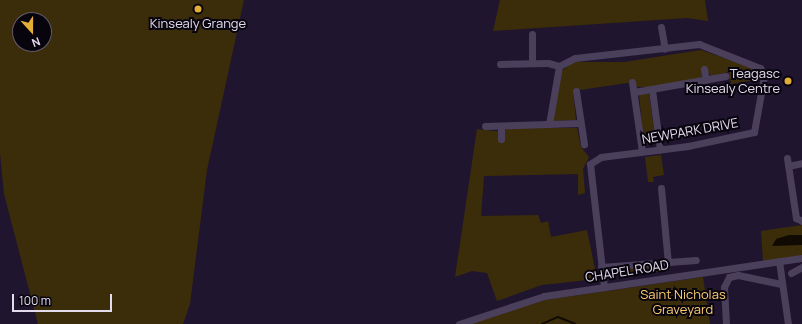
<!DOCTYPE html>
<html>
<head>
<meta charset="utf-8">
<style>
	body { margin:0 }
	#map { position:relative; width:802px; height:324px; overflow:hidden; background:#20152e; font-family:Manrope,sans-serif }
	div>[style] { position:absolute }
	[style*='--x'] { left:calc(var(--x)*1px); top:calc(var(--y)*1px); width:calc(var(--w)*1px); rotate:calc(var(--a)*1deg) }
	.green>* { inset:0; background:#3c2d0a }
	.water>* { inset:0; background:#100a02 }
	.stream>* { height:2px; margin:-1px; padding:0 1px; transform-origin:1px; border-radius:1px; background:#100a02 }
	.minor>* { height:7px; margin:-3.5px; padding:0 3.5px; transform-origin:3.5px; border-radius:3.5px; background:#4b405c }
	.dots>* { width:11px; height:11px; translate:-50% -50%; box-sizing:border-box; border:2px solid #08040e; border-radius:50% }
	span { translate:-50% -50%; white-space:nowrap; text-align:center; line-height:1.15; -webkit-text-stroke:4px #08040e; paint-order:stroke }
	.poi-label { font-size:13px; color:#e3dced }
	.right { translate:-100% -50%; text-align:right }
	.street-label { font-size:13px; color:#e3dced }
	.park-label { font-size:13px; color:#fcce71 }
	.north { position:absolute; left:12px; top:12px; width:40px; height:40px; box-sizing:border-box; background:#08040e; border:1px solid #605a67; border-radius:50%; rotate:159deg; font-size:11px; font-weight:700; line-height:16px; text-align:center; color:#e3dced }
	.north::after { content:''; display:block; margin:auto; width:14px; height:18px; background:#e3ae35; clip-path:polygon(50% 0,100% 100%,50% 72%,0 100%) }
	.scale { position:absolute; left:12px; top:294px; width:100px; height:18px; box-sizing:border-box; border:2px solid #e3dced; border-top:0; padding-left:5px; font-size:12px; line-height:14px; white-space:nowrap; color:#e3dced; -webkit-text-stroke:3px #08040e; paint-order:stroke }
</style>
</head>
<body>
<div id="map">
	<div class="green">
		<div style="clip-path:polygon(evenodd,0 0,244px 0,207px 170px,190px 304px,183px 324px,38px 324px,4px 194px,0 153px,0 0,20px 20px,44px 20px,44px 44px,20px 44px,20px 20px)"></div>
		<div style="clip-path:polygon(500px 0,705px 0,708px 21px,687px 18px,493px 31px)"></div>
		<div style="clip-path:polygon(701px 50px,758px 70px,760px 79px,731px 84px,729px 72px,711px 76px,708px 72px,701px 78px,652px 87px,637px 87px,634px 82px,573px 91px,576px 120px,553px 121px,561px 71px,573px 62px,624px 62px)"></div>
		<div style="clip-path:polygon(639px 94px,649px 94px,656px 143px,644px 145px)"></div>
		<div style="clip-path:polygon(507px 128px,577px 128px,581px 147px,589px 157px,583px 169px,585px 193px,578px 195px,578px 174px,484px 176px,481px 216px,538px 215px,541px 223px,548px 221px,551px 237px,587px 230px,597px 279px,542px 285px,497px 301px,487px 273px,472px 271px,455px 277px,477px 129px,504px 132px)"></div>
		<div style="clip-path:polygon(661px 155px,664px 175px,653px 177px,654px 182px,648px 182px,645px 157px)"></div>
		<div style="clip-path:polygon(802px 225px,802px 256px,763px 261px,761px 231px)"></div>
		<div style="clip-path:polygon(651px 265px,668px 267px,668px 271px,606px 276px,609px 268px)"></div>
		<div style="clip-path:polygon(703px 277px,710px 324px,470px 324px,545px 300px)"></div>
	</div>
	<div class="water">
		<div style="clip-path:polygon(789px 235px,802px 235px,802px 245px,772px 246px,776px 239px)"></div>
	</div>
	<div class="stream">
		<div style="--x:542;--y:324;--w:17;--a:-24"></div>
		<div style="--x:558;--y:317;--w:18;--a:22"></div>
	</div>
	<div class="minor">
		<div style="--x:661;--y:27;--w:22;--a:80"></div>
		<div style="--x:532;--y:34;--w:28;--a:90"></div>
		<div style="--x:500;--y:64;--w:48;--a:-1.2"></div>
		<div style="--x:548;--y:63;--w:11;--a:15"></div>
		<div style="--x:559;--y:66;--w:18;--a:-27"></div>
		<div style="--x:575;--y:58;--w:125;--a:-6.4"></div>
		<div style="--x:699;--y:44;--w:66;--a:21.5"></div>
		<div style="--x:760;--y:68;--w:9;--a:63"></div>
		<div style="--x:764;--y:76;--w:57;--a:100.1"></div>
		<div style="--x:754;--y:132;--w:67;--a:168"></div>
		<div style="--x:688;--y:146;--w:88;--a:172.8"></div>
		<div style="--x:601;--y:157;--w:13;--a:148"></div>
		<div style="--x:590;--y:164;--w:124;--a:83.5"></div>
		<div style="--x:704;--y:69;--w:11;--a:80"></div>
		<div style="--x:632;--y:82;--w:70;--a:81.8"></div>
		<div style="--x:652;--y:90;--w:60;--a:82.3"></div>
		<div style="--x:576;--y:91;--w:54;--a:81.4"></div>
		<div style="--x:634;--y:92;--w:93;--a:-9.9"></div>
		<div style="--x:549;--y:124;--w:59;--a:-80.2"></div>
		<div style="--x:485;--y:126;--w:95;--a:-1.8"></div>
		<div style="--x:501;--y:126;--w:13;--a:90"></div>
		<div style="--x:787;--y:158;--w:61;--a:81.5"></div>
		<div style="--x:796;--y:218;--w:7;--a:27"></div>
		<div style="--x:788;--y:166;--w:14;--a:-12"></div>
		<div style="--x:661;--y:188;--w:75;--a:84.7"></div>
		<div style="--x:779;--y:261;--w:64;--a:81.9"></div>
		<div style="--x:601;--y:267;--w:95;--a:-4.2"></div>
		<div style="--x:791;--y:273;--w:13;--a:-29"></div>
		<div style="--x:459;--y:324;--w:89;--a:-18.2"></div>
		<div style="--x:544;--y:296;--w:261;--a:-8.4"></div>
		<div style="--x:726;--y:324;--w:37;--a:-93"></div>
		<div style="--x:724;--y:287;--w:11;--a:-63"></div>
		<div style="--x:729;--y:277;--w:9;--a:-13"></div>
		<div style="--x:738;--y:275;--w:44;--a:11.8"></div>
	</div>
	<div class="dots">
		<div style="left:198px;top:9px;background:#e3ae35"></div>
		<div style="left:788px;top:81px;background:#e3ae35"></div>
	</div>
	<div class="poi-label">
		<span style="left:198px;top:23px">Kinsealy Grange</span>
		<span class="right" style="left:780px;top:81px">Teagasc<br>Kinsealy Centre</span>
	</div>
	<div class="street-label">
		<span style="left:690px;top:131px;rotate:-10deg">NEWPARK DRIVE</span>
		<span style="left:627px;top:271px;rotate:-9deg">CHAPEL ROAD</span>
	</div>
	<div class="park-label">
		<span style="left:683px;top:302px">Saint Nicholas<br>Graveyard</span>
	</div>
	<div class="north">N</div>
	<div class="scale">100 m</div>
</div>
</body>
</html>
